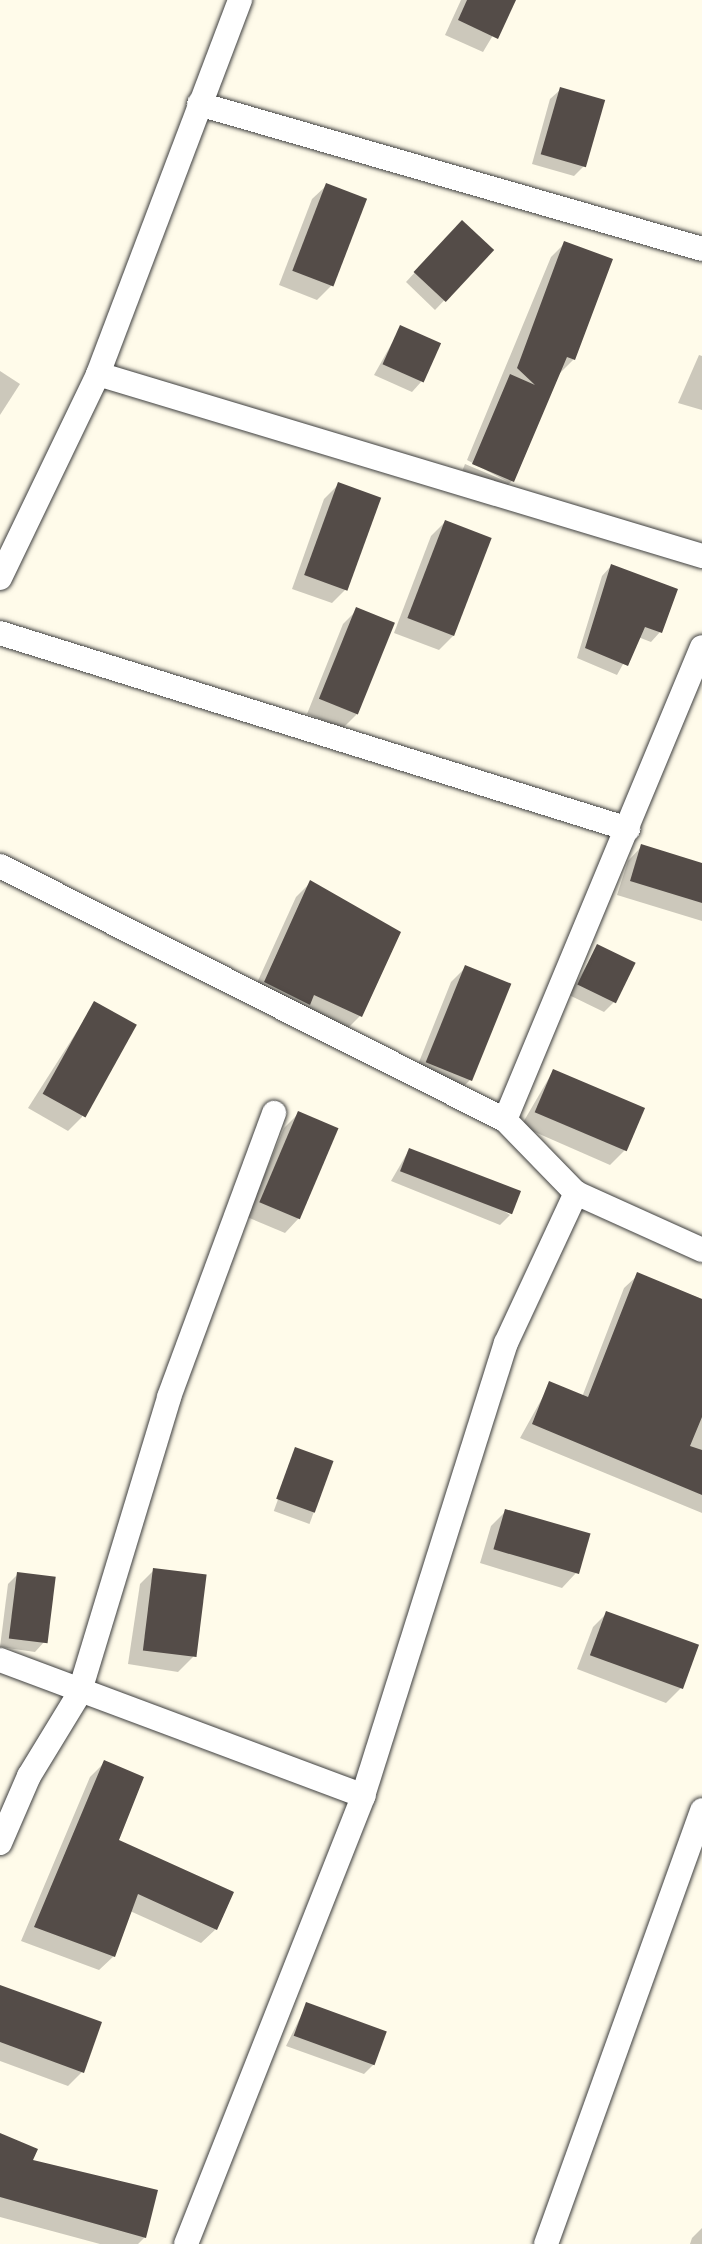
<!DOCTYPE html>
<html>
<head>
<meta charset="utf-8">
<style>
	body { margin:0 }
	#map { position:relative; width:702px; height:2244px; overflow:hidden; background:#fffbea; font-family:"Times New Roman",serif }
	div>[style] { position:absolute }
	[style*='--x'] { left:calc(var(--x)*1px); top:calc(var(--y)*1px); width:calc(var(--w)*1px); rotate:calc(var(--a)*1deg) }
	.shadow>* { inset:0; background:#0003; transform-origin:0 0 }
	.building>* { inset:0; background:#544c48; transform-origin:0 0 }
	.roads { filter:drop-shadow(0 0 2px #3f3f3f) drop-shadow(0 0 2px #3f3f3f) }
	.street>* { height:24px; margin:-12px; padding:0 12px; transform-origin:12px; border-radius:12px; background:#fff }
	span { translate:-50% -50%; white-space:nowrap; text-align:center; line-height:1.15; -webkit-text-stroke:8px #fff; paint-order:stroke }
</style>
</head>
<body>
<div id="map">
	<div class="shadow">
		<div style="clip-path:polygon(461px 0,514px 0,483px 52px,445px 35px)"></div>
		<div style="clip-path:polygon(560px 90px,584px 166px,574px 176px,532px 164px,550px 99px)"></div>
		<div style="clip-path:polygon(327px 185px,331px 286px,317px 300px,279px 285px,312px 199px)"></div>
		<div style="clip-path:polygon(452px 232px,492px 250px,435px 310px,406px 282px)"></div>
		<div style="clip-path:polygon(565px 243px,574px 359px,559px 374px,512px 481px,498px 495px,459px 479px,465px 464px,508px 482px,467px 460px,551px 257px)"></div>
		<div style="clip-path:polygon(401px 327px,421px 382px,412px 392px,374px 375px)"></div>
		<div style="clip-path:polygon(699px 355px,702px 356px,702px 410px,678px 403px)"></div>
		<div style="clip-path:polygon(0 371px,20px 384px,0 415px)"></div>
		<div style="clip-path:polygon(338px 485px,346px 589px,332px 603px,292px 589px,324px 499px)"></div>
		<div style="clip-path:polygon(445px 522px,453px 636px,439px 650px,394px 633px,431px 536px)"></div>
		<div style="clip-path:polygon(611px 566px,660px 632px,651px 642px,638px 637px,617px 675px,577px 658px,602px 576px)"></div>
		<div style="clip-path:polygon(357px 610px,357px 714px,343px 728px,307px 714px,343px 624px)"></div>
		<div style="clip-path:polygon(642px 846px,702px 865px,702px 921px,617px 895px,628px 861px)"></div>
		<div style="clip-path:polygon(310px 883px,360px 1016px,346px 1030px,251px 996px,296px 897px)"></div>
		<div style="clip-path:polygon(598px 946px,614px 1002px,604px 1012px,569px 995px)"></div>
		<div style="clip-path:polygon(465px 968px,470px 1080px,456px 1094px,413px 1077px,451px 982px)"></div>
		<div style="clip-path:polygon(95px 1003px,82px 1117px,68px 1131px,28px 1108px)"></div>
		<div style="clip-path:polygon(553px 1071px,625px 1150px,610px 1165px,521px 1126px)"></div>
		<div style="clip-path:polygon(299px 1113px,299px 1218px,285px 1233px,247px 1217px,284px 1128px)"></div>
		<div style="clip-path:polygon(409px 1150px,510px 1215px,500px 1225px,391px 1181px)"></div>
		<div style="clip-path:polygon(638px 1275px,702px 1299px,702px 1513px,520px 1438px,550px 1384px,582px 1397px,624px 1288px)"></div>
		<div style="left:296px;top:1450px;width:38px;height:65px;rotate:20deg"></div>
		<div style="clip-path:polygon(506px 1511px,576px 1573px,562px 1588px,480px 1563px,491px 1526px)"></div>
		<div style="clip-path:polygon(154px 1570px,193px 1657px,178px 1672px,128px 1664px,140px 1584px)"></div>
		<div style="clip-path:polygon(18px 1574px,44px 1642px,35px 1652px,0 1647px,8px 1584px)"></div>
		<div style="clip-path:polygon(607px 1613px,681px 1688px,666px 1703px,577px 1669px,593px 1627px)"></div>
		<div style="clip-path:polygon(104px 1763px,116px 1841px,216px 1929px,201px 1943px,130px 1911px,114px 1956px,99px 1970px,21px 1941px,90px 1777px)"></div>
		<div style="clip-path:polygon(0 1992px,82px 2072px,68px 2086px,0 2061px)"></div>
		<div style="clip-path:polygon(307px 2004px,374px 2064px,364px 2074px,286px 2046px)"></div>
		<div style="clip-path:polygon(0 2135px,30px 2161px,145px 2237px,138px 2244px,100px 2244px,0 2217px)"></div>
		<div style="clip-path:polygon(702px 2228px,702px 2244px,690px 2244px,692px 2238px)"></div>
	</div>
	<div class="building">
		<div style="clip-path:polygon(467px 0,516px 0,498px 39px,458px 20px)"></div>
		<div style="left:560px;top:87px;width:47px;height:70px;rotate:16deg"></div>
		<div style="left:326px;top:183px;width:44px;height:94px;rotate:21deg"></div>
		<div style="left:462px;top:220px;width:44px;height:71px;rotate:43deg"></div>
		<div style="clip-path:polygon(564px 241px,613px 259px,575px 360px,567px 357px,514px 482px,472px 464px,510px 374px,535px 385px,517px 368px)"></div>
		<div style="left:400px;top:325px;width:45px;height:43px;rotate:24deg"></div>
		<div style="left:338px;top:482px;width:46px;height:99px;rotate:20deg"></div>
		<div style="left:445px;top:520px;width:50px;height:105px;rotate:21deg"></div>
		<div style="clip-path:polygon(611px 564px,678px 589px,662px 633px,645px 627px,628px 666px,585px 648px)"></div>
		<div style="left:356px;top:607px;width:42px;height:99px;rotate:22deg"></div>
		<div style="clip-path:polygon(641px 844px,702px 863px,702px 903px,630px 881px)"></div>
		<div style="clip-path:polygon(310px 880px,401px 932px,362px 1017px,314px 995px,310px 1005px,264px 982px)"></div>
		<div style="left:597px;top:944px;width:43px;height:45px;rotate:26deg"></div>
		<div style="left:465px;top:965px;width:50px;height:105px;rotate:22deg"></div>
		<div style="left:94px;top:1001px;width:49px;height:106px;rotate:29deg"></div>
		<div style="left:553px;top:1069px;width:100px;height:47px;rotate:23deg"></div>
		<div style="left:298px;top:1111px;width:44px;height:99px;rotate:23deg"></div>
		<div style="left:409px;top:1148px;width:120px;height:25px;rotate:21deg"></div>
		<div style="clip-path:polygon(637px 1272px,702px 1299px,702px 1417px,690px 1446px,702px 1450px,702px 1495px,532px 1424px,549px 1381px,588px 1397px)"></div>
		<div style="left:295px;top:1447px;width:41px;height:55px;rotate:20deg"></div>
		<div style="left:505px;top:1509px;width:89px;height:42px;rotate:16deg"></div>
		<div style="left:153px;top:1568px;width:54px;height:83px;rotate:7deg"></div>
		<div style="left:17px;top:1572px;width:39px;height:67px;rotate:7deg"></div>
		<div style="left:606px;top:1611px;width:99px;height:47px;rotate:20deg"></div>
		<div style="clip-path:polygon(104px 1760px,144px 1777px,119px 1840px,234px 1892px,217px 1930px,138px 1894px,115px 1957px,34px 1927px)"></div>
		<div style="clip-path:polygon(0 1985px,102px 2022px,84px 2073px,0 2042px)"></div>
		<div style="left:306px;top:2002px;width:86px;height:36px;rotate:20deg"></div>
		<div style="clip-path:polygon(0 2133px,38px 2149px,33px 2160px,158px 2190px,146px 2238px,0 2197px)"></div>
	</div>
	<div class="roads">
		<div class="street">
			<div style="--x:199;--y:104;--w:523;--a:16.08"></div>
			<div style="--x:98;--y:374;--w:631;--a:16.77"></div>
			<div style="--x:0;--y:578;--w:226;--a:-64.3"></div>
			<div style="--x:98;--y:374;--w:400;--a:-69.2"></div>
			<div style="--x:0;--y:633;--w:658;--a:17.33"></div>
			<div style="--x:0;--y:866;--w:565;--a:26.7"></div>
			<div style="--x:505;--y:1120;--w:102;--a:45.8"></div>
			<div style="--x:576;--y:1193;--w:138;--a:24.3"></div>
			<div style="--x:505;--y:1120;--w:512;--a:-67.39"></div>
			<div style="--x:0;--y:1660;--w:388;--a:20.5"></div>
			<div style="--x:0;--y:1843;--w:73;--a:-66.6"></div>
			<div style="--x:29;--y:1776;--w:96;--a:-58.6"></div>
			<div style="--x:79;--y:1694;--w:310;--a:-73.1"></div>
			<div style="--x:169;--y:1397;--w:303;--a:-69.7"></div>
			<div style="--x:186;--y:2244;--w:482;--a:-68.4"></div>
			<div style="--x:363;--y:1796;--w:475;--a:-72.5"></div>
			<div style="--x:506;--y:1343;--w:166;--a:-65"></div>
			<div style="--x:546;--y:2244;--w:461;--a:-70.2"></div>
		</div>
	</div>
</div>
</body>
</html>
